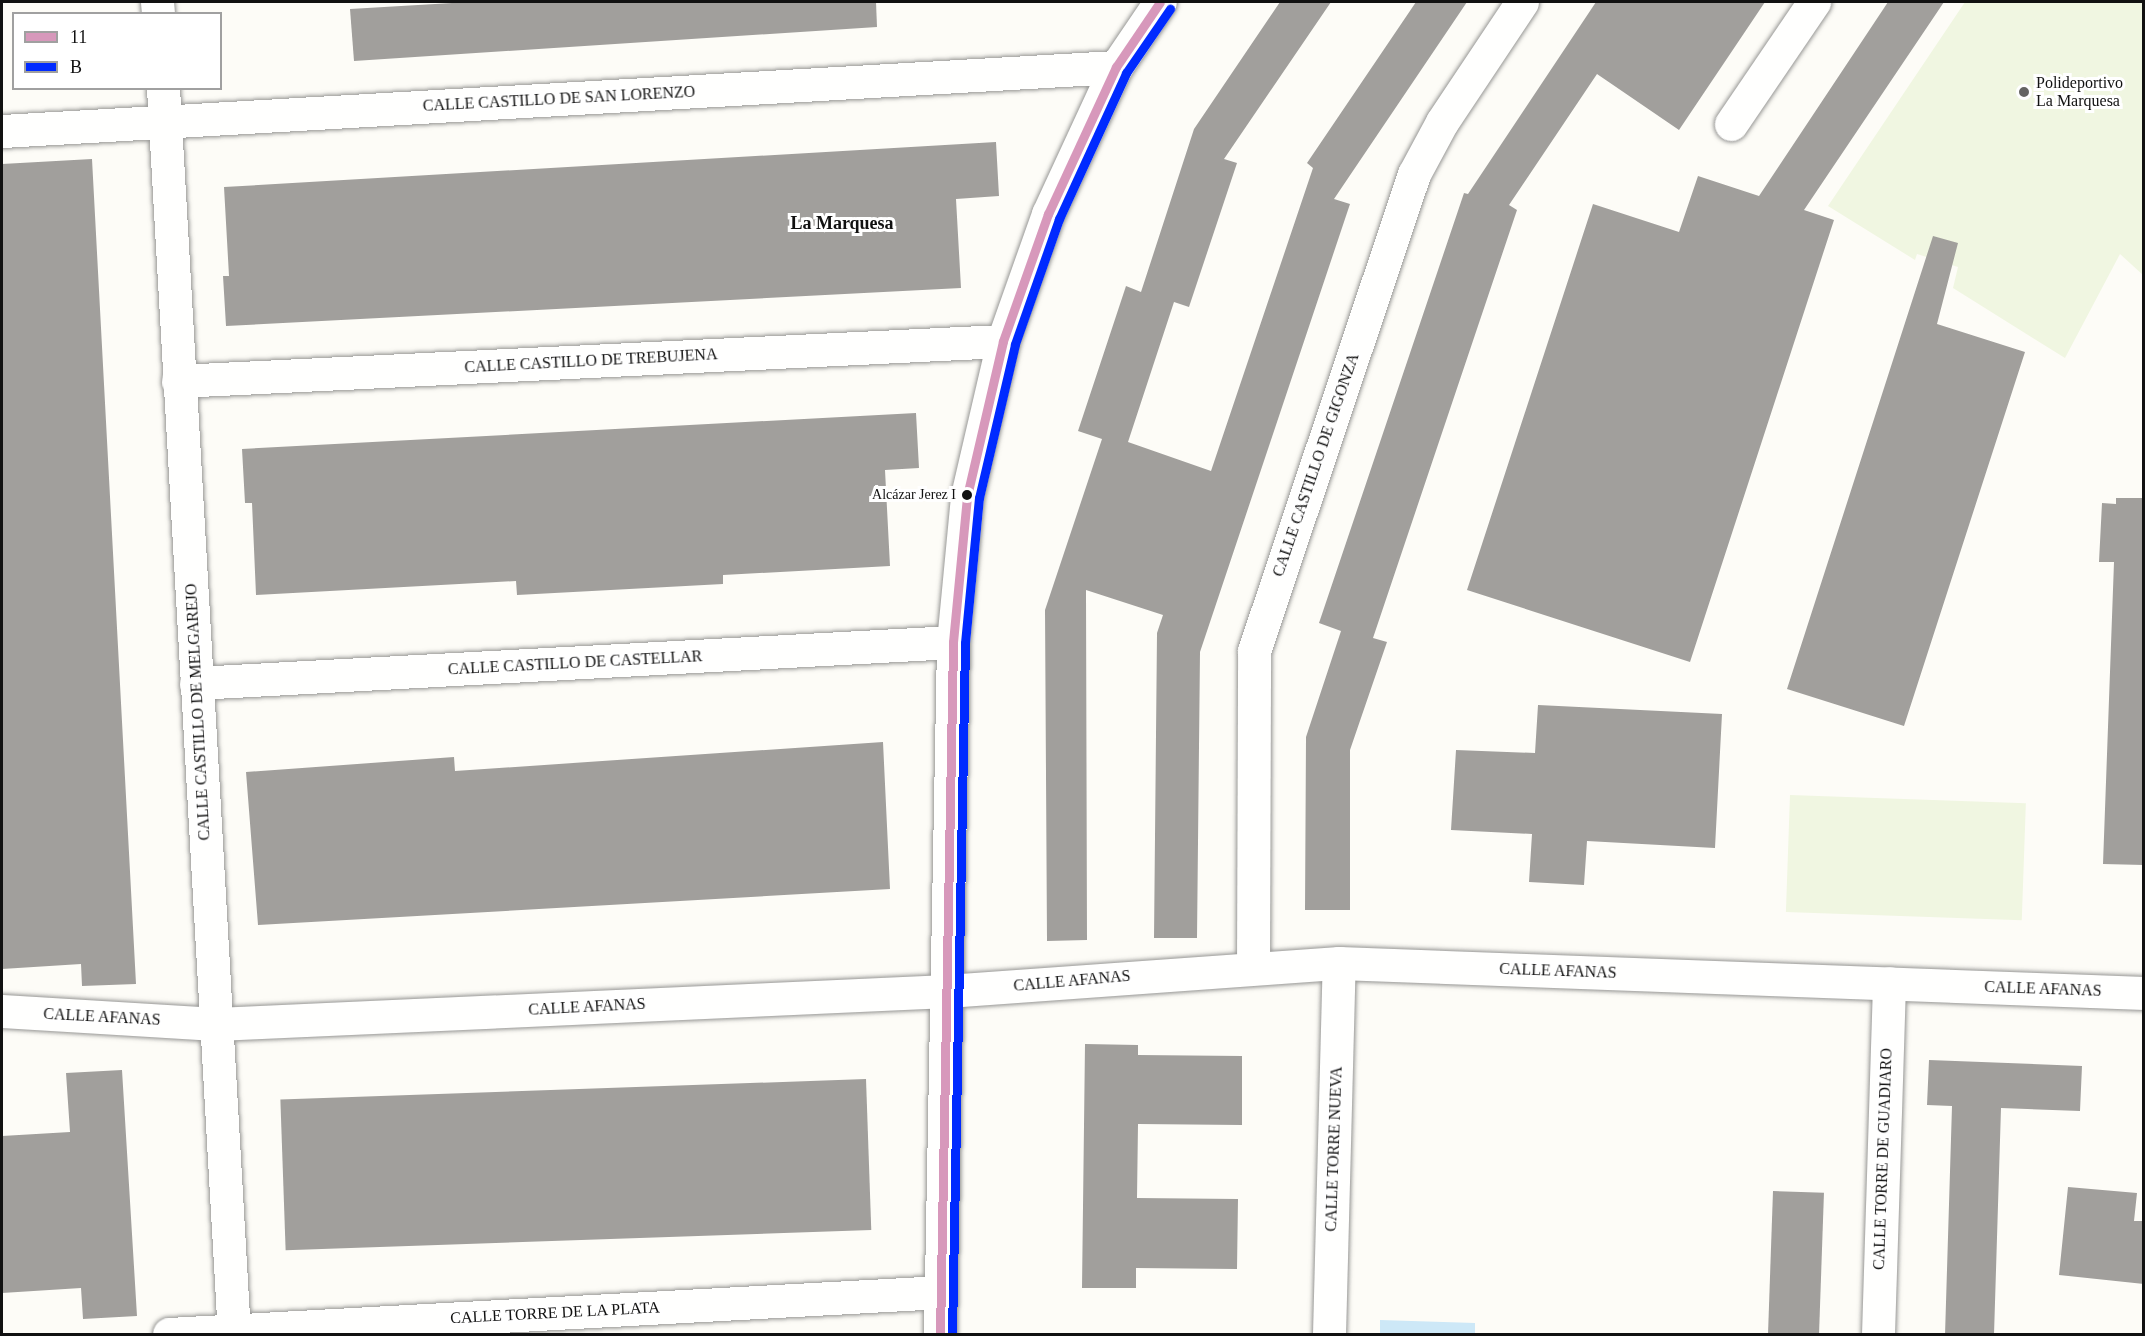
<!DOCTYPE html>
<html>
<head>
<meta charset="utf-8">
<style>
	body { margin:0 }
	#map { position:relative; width:2145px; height:1336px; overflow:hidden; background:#fdfcf7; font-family:"Times New Roman",serif }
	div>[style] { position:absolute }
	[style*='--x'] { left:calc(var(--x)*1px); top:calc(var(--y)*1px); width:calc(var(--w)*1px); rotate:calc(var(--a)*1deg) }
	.pitch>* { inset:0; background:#f0f6e1; transform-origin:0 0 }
	.water>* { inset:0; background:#cde8f7 }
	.building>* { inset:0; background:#a19f9c; transform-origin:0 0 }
	.roads { filter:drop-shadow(0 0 2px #979795) drop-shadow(0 0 2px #979795) }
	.street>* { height:33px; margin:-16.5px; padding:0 16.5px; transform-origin:16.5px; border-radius:16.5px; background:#fffffe }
	.bus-1>* { height:9px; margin:-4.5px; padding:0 4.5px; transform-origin:4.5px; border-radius:4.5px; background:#d798bb }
	.bus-2>* { height:9px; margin:-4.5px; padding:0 4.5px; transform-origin:4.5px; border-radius:4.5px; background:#002aff }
	.dots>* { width:16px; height:16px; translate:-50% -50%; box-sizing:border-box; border:3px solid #fff; border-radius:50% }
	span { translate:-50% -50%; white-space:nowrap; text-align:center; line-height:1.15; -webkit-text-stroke:6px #fff; paint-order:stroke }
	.bus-label { font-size:14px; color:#111 }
	.right { translate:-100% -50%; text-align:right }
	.poi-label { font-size:16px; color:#111 }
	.left { translate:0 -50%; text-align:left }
	.street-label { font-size:16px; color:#111 }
	.neighbourhood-label { font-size:18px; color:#111; font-weight:700 }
	.frame { position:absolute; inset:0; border:3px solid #111; pointer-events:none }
	.legend { position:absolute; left:12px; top:12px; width:210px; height:78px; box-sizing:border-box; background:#fff; border:2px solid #a0a0a0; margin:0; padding:8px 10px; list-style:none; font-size:18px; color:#111 }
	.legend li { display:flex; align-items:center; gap:12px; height:30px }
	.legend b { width:30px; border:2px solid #a0a0a0 }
</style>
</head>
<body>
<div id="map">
	<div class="pitch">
		<div style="clip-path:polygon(1965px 2px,2143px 2px,2143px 275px,2120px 254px,2065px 358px,1953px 288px,1958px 267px,1917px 254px,1915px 260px,1828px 206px)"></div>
		<div style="left:1790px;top:795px;width:236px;height:117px;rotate:2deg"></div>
	</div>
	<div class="water">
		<div style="clip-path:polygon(1380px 1320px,1475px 1323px,1475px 1334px,1380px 1334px)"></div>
	</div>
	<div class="building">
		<div style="clip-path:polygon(469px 2px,876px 2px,877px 27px,354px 61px,350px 9px)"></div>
		<div style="clip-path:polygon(1280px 2px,1331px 2px,1224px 159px,1237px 163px,1189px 307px,1174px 302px,1128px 442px,1211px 471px,1313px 168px,1307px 163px,1416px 2px,1467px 2px,1334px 199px,1350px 204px,1200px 652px,1197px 938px,1154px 938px,1157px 633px,1163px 615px,1086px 590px,1087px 940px,1047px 941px,1045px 610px,1102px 439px,1078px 431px,1126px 286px,1141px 292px,1194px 129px)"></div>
		<div style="clip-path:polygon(1596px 2px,1765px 2px,1679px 130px,1597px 74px,1509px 205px,1517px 210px,1373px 638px,1387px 642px,1350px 750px,1350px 910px,1305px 910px,1306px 737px,1341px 631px,1319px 623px,1464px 193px,1468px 194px)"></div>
		<div style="clip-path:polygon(1888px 2px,1944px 2px,1804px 210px,1834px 220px,1690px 662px,1467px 590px,1593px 204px,1679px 232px,1698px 176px,1759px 196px)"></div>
		<div style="clip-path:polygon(996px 142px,999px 196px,956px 199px,961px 288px,226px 326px,223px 276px,229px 276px,224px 187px)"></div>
		<div style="clip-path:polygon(92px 159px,136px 984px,82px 986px,81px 964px,2px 969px,2px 164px)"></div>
		<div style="clip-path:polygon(1933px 236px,1958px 243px,1937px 324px,2025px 352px,1904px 726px,1787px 689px)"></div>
		<div style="clip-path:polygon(916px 413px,919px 468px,885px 470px,890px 566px,723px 575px,723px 584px,517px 595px,516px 581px,256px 595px,252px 503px,245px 503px,242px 449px)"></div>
		<div style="clip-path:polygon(2116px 498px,2144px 498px,2144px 865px,2103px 864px,2114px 562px,2099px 562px,2102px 503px,2116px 504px)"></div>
		<div style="clip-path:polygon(1538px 705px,1722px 714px,1715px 848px,1587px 841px,1584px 885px,1529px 882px,1532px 834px,1451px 830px,1456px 750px,1535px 753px)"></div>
		<div style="clip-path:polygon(883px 742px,890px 889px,258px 925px,246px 772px,454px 757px,455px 771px)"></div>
		<div style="clip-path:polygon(1085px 1044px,1138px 1045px,1138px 1055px,1242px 1056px,1242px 1125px,1138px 1124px,1137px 1198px,1238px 1199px,1237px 1269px,1136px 1268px,1136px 1288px,1082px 1288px)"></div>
		<div style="clip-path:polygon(1929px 1060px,2082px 1066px,2080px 1111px,2001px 1108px,1994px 1335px,1945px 1335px,1952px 1106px,1927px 1105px)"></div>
		<div style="clip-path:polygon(122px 1070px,137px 1316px,83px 1319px,81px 1288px,2px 1293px,2px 1136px,70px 1132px,66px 1073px)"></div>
		<div style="left:866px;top:1079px;width:151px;height:586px;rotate:88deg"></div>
		<div style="clip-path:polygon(2068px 1187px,2137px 1193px,2134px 1221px,2144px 1221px,2144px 1284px,2059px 1275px)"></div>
		<div style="left:1773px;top:1191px;width:51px;height:144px;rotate:2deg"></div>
	</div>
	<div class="roads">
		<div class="street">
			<div style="--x:157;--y:2;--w:12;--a:85"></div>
			<div style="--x:163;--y:88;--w:1248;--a:86.74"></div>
			<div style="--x:1731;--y:124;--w:148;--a:-55.8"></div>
			<div style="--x:2;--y:131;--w:1116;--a:-3.29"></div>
			<div style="--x:178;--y:381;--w:826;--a:-2.78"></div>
			<div style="--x:196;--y:683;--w:758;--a:-3.1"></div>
			<div style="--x:1253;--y:966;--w:315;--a:-89.8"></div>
			<div style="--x:1254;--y:651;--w:503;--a:-71.46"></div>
			<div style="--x:1414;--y:174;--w:59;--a:-61.7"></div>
			<div style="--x:1442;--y:122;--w:144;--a:-56.3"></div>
			<div style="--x:2;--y:1011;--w:214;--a:3.5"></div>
			<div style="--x:216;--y:1024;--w:732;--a:-2.58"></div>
			<div style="--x:947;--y:991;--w:393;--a:-4.1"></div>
			<div style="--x:1339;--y:963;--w:806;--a:2.13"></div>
			<div style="--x:169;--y:1334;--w:773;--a:-3.11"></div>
			<div style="--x:940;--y:1334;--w:692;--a:-88.92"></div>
			<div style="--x:953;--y:642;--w:147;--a:-84.5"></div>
			<div style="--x:967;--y:496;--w:159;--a:-76.9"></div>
			<div style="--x:1003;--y:341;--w:135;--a:-70.5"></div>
			<div style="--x:1048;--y:214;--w:162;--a:-65.2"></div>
			<div style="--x:1116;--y:67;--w:78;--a:-55.9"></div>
			<div style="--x:1329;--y:1334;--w:371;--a:-88.5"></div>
			<div style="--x:1878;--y:1334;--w:351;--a:-88.2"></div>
		</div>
	</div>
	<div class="bus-1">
		<div style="--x:940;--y:1334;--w:692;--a:-88.92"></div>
		<div style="--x:953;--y:642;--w:147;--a:-84.5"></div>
		<div style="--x:967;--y:496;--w:159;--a:-76.9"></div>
		<div style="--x:1003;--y:341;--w:135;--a:-70.5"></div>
		<div style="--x:1048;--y:214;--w:162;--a:-65.2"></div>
		<div style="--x:1116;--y:67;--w:78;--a:-55.9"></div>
	</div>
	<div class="bus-2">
		<div style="--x:952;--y:1334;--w:691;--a:-88.92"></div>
		<div style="--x:965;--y:643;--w:146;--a:-84.5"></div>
		<div style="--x:979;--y:498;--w:158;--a:-76.8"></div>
		<div style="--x:1015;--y:344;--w:133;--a:-70.6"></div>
		<div style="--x:1059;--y:219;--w:161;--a:-65.3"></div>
		<div style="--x:1126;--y:73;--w:78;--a:-55.5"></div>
	</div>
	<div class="dots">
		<div style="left:2024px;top:92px;background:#646362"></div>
		<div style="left:967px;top:495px;background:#111"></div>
	</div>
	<div class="bus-label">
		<span class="right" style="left:956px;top:495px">Alcázar Jerez I</span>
	</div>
	<div class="poi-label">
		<span class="left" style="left:2036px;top:92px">Polideportivo<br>La Marquesa</span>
	</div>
	<div class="street-label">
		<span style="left:559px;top:99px;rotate:-3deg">CALLE CASTILLO DE SAN LORENZO</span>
		<span style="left:591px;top:361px;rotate:-3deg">CALLE CASTILLO DE TREBUJENA</span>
		<span style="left:1316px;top:465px;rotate:-71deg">CALLE CASTILLO DE GIGONZA</span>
		<span style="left:575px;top:663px;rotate:-3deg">CALLE CASTILLO DE CASTELLAR</span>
		<span style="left:198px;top:712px;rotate:-93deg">CALLE CASTILLO DE MELGAREJO</span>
		<span style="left:1558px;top:971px;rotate:2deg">CALLE AFANAS</span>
		<span style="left:1072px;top:981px;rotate:-5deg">CALLE AFANAS</span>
		<span style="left:2043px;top:989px;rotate:2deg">CALLE AFANAS</span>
		<span style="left:587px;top:1007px;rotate:-3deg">CALLE AFANAS</span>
		<span style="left:102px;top:1017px;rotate:3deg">CALLE AFANAS</span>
		<span style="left:1334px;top:1149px;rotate:-88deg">CALLE TORRE NUEVA</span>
		<span style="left:1883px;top:1159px;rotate:-88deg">CALLE TORRE DE GUADIARO</span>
		<span style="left:555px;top:1313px;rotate:-3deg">CALLE TORRE DE LA PLATA</span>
	</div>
	<div class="neighbourhood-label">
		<span style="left:842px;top:223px">La Marquesa</span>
	</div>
	<div class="frame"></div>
	<ul class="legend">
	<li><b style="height:8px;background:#d798bb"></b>11</li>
	<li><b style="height:8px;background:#002aff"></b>B</li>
	</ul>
</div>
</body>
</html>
